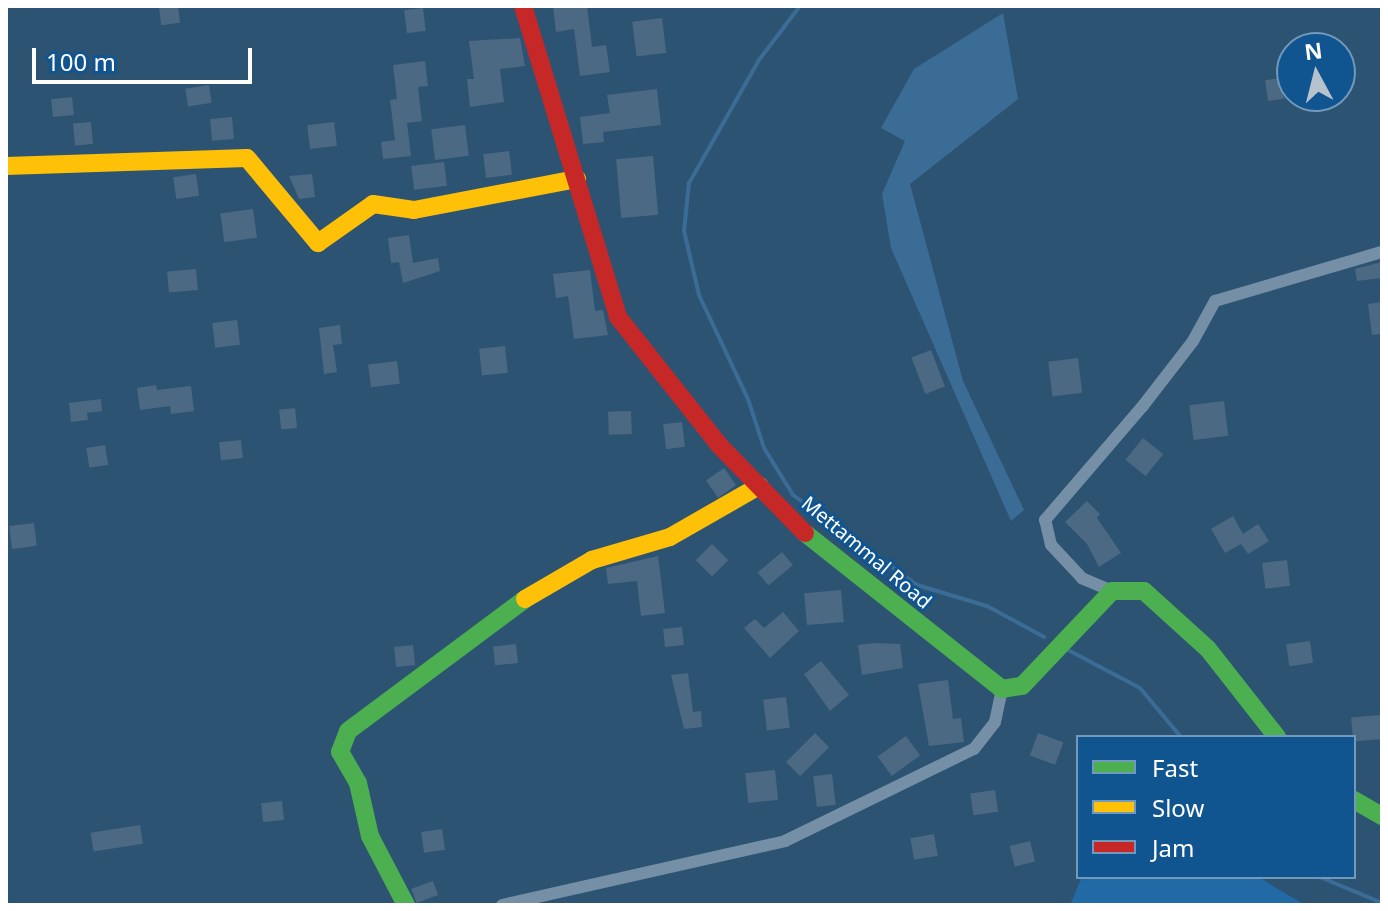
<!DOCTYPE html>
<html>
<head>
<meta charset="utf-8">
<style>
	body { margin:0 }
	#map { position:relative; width:1388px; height:911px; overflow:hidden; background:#2d5373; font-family:"Noto Sans",sans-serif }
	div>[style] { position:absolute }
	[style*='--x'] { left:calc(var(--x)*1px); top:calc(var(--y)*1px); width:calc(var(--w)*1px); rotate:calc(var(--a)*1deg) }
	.green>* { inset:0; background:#216aa6 }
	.water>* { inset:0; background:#3b6c96 }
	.stream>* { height:4px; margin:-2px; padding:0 2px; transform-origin:2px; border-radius:2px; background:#3b6c96 }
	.building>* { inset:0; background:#4b6982; transform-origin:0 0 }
	.street>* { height:12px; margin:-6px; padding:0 6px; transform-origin:6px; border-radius:6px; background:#7590a6 }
	.fast>* { height:18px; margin:-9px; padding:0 9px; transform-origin:9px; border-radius:9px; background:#4caf50 }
	.slow>* { height:18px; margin:-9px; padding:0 9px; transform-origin:9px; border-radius:9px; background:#ffc107 }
	.jam>* { height:18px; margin:-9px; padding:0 9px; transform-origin:9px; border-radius:9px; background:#c62828 }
	span { translate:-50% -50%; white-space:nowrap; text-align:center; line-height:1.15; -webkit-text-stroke:6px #105590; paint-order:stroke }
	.street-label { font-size:20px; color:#fff }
	.frame { position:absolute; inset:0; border:8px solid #fff; pointer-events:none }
	.legend { position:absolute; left:1076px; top:735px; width:280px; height:144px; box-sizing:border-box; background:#105590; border:2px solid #7099bc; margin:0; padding:10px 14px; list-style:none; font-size:24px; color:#fff }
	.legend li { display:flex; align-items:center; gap:16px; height:40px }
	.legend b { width:40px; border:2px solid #7099bc }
	.north { position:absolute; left:1276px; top:32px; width:80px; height:80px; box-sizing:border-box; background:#105590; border:2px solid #7099bc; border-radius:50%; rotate:353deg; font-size:22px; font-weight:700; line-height:32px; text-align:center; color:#fff }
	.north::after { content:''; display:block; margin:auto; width:28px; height:36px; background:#b6c3ce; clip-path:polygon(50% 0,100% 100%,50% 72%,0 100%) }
	.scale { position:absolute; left:32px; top:48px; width:220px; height:36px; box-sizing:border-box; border:4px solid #fff; border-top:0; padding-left:10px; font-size:24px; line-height:28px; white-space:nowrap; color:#fff; -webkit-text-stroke:6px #105590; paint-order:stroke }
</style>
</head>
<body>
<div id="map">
	<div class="green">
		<div style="clip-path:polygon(1082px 877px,1258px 877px,1305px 905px,1070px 905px)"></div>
	</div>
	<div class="water">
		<div style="clip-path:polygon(1003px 13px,1018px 99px,910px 184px,963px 381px,1024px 510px,1011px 521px,891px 248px,882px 194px,905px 141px,881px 128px,914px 69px)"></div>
	</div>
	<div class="stream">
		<div style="--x:800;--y:6;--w:68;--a:127.2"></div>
		<div style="--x:759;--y:60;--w:142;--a:119.6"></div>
		<div style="--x:689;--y:183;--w:48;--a:95.9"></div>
		<div style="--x:684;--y:231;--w:66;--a:76.8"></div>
		<div style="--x:699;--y:295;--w:115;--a:64.8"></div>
		<div style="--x:748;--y:399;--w:52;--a:71.9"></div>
		<div style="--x:764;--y:448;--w:55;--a:58.3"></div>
		<div style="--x:793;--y:495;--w:153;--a:36"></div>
		<div style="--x:917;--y:585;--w:73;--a:16.7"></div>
		<div style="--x:987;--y:606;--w:65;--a:28.5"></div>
		<div style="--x:1068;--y:650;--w:81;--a:27.8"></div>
		<div style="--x:1140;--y:688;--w:64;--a:50.1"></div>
		<div style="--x:1320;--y:877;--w:67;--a:22.8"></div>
	</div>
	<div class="building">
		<div style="left:178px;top:6px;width:17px;height:19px;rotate:83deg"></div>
		<div style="clip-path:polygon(553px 6px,587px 6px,592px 47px,606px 45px,610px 72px,580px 76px,574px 29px,556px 32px)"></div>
		<div style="left:423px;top:8px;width:23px;height:19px;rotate:83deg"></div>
		<div style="left:662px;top:18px;width:35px;height:30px;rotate:83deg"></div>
		<div style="clip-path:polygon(520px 38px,525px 66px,500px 69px,504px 102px,470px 107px,467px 79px,474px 79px,469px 41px)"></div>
		<div style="clip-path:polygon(425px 61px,428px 86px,418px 87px,422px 121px,407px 123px,411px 156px,383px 159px,381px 142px,395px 140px,390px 100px,397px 99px,393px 65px)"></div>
		<div style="left:1281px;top:78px;width:21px;height:16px;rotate:82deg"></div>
		<div style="left:209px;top:85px;width:18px;height:24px;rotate:81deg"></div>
		<div style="clip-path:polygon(657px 89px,661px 125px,603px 132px,604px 142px,583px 144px,580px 117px,610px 113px,607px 95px)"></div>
		<div style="left:72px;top:97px;width:18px;height:21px;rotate:84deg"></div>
		<div style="left:232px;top:117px;width:22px;height:22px;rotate:85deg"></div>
		<div style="left:91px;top:122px;width:22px;height:18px;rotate:85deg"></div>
		<div style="left:334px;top:122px;width:24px;height:27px;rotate:83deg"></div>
		<div style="left:465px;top:125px;width:31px;height:34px;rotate:83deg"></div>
		<div style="left:509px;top:151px;width:24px;height:26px;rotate:83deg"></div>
		<div style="left:653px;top:156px;width:59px;height:37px;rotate:85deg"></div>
		<div style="left:444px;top:162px;width:24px;height:33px;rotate:83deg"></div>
		<div style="left:196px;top:174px;width:22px;height:23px;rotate:82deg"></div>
		<div style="clip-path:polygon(312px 174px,315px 197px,299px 199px,289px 176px)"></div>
		<div style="left:253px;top:209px;width:29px;height:33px;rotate:82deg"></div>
		<div style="clip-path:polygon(409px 235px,413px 263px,438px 258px,440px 271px,403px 283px,399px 262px,391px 263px,388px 238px)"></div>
		<div style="clip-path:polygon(1382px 262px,1382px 278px,1357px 281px,1355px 269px)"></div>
		<div style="left:196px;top:269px;width:21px;height:29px;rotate:85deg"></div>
		<div style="clip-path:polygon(590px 270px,595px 311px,603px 310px,608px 335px,574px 339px,568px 296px,556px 298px,553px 274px)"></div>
		<div style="clip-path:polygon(1382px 302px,1382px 334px,1372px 335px,1368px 304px)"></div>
		<div style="left:237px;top:320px;width:25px;height:25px;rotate:83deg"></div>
		<div style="clip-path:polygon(340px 325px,342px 344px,333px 345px,337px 372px,324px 374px,319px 328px)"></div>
		<div style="left:505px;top:346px;width:27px;height:26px;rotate:84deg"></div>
		<div style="left:931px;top:350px;width:39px;height:21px;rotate:69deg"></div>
		<div style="left:1078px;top:358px;width:35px;height:30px;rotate:83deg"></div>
		<div style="left:397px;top:361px;width:23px;height:29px;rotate:83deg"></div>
		<div style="clip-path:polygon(156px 385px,157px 390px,191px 386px,194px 411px,171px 414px,170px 406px,140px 410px,137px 388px)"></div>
		<div style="clip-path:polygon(101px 399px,102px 411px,87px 413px,88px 420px,71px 422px,69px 403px)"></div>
		<div style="left:1224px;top:401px;width:35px;height:35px;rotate:83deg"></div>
		<div style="left:295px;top:408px;width:20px;height:16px;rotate:84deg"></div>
		<div style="left:631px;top:411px;width:23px;height:23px;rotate:88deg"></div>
		<div style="left:682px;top:422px;width:25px;height:19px;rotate:83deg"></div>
		<div style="left:1143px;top:438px;width:26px;height:28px;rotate:39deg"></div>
		<div style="left:241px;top:440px;width:18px;height:22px;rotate:84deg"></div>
		<div style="left:105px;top:445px;width:20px;height:19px;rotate:81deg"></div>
		<div style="left:724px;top:468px;width:21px;height:22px;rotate:55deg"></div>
		<div style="clip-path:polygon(1087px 501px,1100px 514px,1097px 518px,1121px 553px,1099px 567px,1087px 544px,1065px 522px)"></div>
		<div style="clip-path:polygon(1233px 516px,1243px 534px,1258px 524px,1269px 541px,1248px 554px,1241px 544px,1225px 553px,1211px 529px)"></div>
		<div style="left:34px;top:523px;width:23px;height:25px;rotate:83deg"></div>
		<div style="left:712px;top:544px;width:23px;height:23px;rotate:45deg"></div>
		<div style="left:782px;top:552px;width:17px;height:32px;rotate:50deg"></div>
		<div style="clip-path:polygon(658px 556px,665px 613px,641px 616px,637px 581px,608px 584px,606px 568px)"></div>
		<div style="left:1287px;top:560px;width:26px;height:25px;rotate:83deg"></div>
		<div style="left:841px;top:590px;width:32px;height:37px;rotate:85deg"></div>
		<div style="clip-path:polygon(783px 612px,799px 631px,770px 658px,744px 628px,755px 619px,764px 628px)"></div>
		<div style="left:682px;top:627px;width:18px;height:19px;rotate:84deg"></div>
		<div style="left:1310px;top:641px;width:22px;height:24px;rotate:82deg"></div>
		<div style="clip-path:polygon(875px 643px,900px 644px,903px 668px,862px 675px,858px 645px)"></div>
		<div style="left:516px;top:644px;width:19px;height:23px;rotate:84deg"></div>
		<div style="left:413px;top:645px;width:20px;height:19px;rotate:84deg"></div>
		<div style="clip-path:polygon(821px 661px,849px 695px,830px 711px,804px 674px)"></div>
		<div style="clip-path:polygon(688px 673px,693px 712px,701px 711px,702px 727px,684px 729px,671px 675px)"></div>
		<div style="clip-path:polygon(948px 680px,953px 719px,961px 718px,964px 742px,929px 746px,918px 684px)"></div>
		<div style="left:786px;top:697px;width:31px;height:23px;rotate:83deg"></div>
		<div style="left:1380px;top:715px;width:24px;height:29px;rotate:85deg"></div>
		<div style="left:815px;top:733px;width:20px;height:41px;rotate:45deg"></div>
		<div style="left:1038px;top:733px;width:27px;height:24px;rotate:20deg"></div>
		<div style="left:906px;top:736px;width:24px;height:35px;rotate:54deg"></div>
		<div style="left:775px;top:770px;width:30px;height:30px;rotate:84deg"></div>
		<div style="left:832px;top:774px;width:31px;height:19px;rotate:83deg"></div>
		<div style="left:995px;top:790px;width:22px;height:25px;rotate:82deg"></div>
		<div style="left:282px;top:801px;width:19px;height:21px;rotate:84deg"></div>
		<div style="left:140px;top:825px;width:19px;height:50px;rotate:81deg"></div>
		<div style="left:442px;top:829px;width:21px;height:21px;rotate:82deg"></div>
		<div style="left:934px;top:834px;width:22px;height:24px;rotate:80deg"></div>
		<div style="left:1030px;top:841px;width:21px;height:21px;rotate:76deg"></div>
		<div style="left:433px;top:881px;width:15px;height:23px;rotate:70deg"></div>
	</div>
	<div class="street">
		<div style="--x:1112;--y:591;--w:33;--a:-157"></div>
		<div style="--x:1082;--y:578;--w:45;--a:-133.2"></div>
		<div style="--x:1051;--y:545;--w:26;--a:-103"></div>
		<div style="--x:1045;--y:520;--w:149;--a:-49.4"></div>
		<div style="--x:1142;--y:407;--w:83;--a:-52.3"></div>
		<div style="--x:1193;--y:341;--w:46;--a:-61.2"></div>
		<div style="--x:1215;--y:301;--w:174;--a:-16.4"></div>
		<div style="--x:502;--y:905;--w:290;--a:-12.7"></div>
		<div style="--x:785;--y:841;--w:210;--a:-26"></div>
		<div style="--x:974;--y:749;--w:34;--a:-52"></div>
		<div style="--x:995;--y:722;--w:34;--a:-78"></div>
	</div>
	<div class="fast">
		<div style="--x:805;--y:533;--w:251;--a:38.4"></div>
		<div style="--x:1002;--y:689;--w:20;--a:-9"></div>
		<div style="--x:1022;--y:686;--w:131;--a:-46.5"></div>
		<div style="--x:1112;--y:591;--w:32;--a:0"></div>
		<div style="--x:1144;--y:591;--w:86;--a:42.2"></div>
		<div style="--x:1208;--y:649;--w:112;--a:51.9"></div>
		<div style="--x:1354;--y:800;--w:32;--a:30"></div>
		<div style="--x:406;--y:905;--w:78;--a:-117.6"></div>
		<div style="--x:370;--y:836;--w:54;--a:-102.8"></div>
		<div style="--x:358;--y:783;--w:36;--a:-120"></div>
		<div style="--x:340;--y:752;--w:22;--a:-69"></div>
		<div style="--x:348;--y:731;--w:221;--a:-36.7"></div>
	</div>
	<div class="slow">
		<div style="--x:6;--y:166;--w:241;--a:-1.9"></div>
		<div style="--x:247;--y:158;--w:111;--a:50.1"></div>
		<div style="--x:318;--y:243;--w:67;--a:-35.3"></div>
		<div style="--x:373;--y:204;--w:41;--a:8.3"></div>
		<div style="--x:414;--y:210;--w:166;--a:-10.8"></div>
		<div style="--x:525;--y:599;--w:78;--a:-30.2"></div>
		<div style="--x:592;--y:560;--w:81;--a:-16.4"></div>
		<div style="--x:670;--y:537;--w:103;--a:-29.8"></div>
	</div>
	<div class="jam">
		<div style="--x:523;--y:6;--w:325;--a:73"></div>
		<div style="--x:618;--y:317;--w:163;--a:51.7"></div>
		<div style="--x:719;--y:445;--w:123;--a:45.7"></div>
	</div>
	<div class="street-label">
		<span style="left:867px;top:552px;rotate:40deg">Mettammal Road</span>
	</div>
	<div class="frame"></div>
	<ul class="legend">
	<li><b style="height:10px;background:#4caf50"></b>Fast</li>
	<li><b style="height:10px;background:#ffc107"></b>Slow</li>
	<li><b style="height:10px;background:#c62828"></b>Jam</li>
	</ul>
	<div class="north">N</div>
	<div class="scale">100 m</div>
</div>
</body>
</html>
